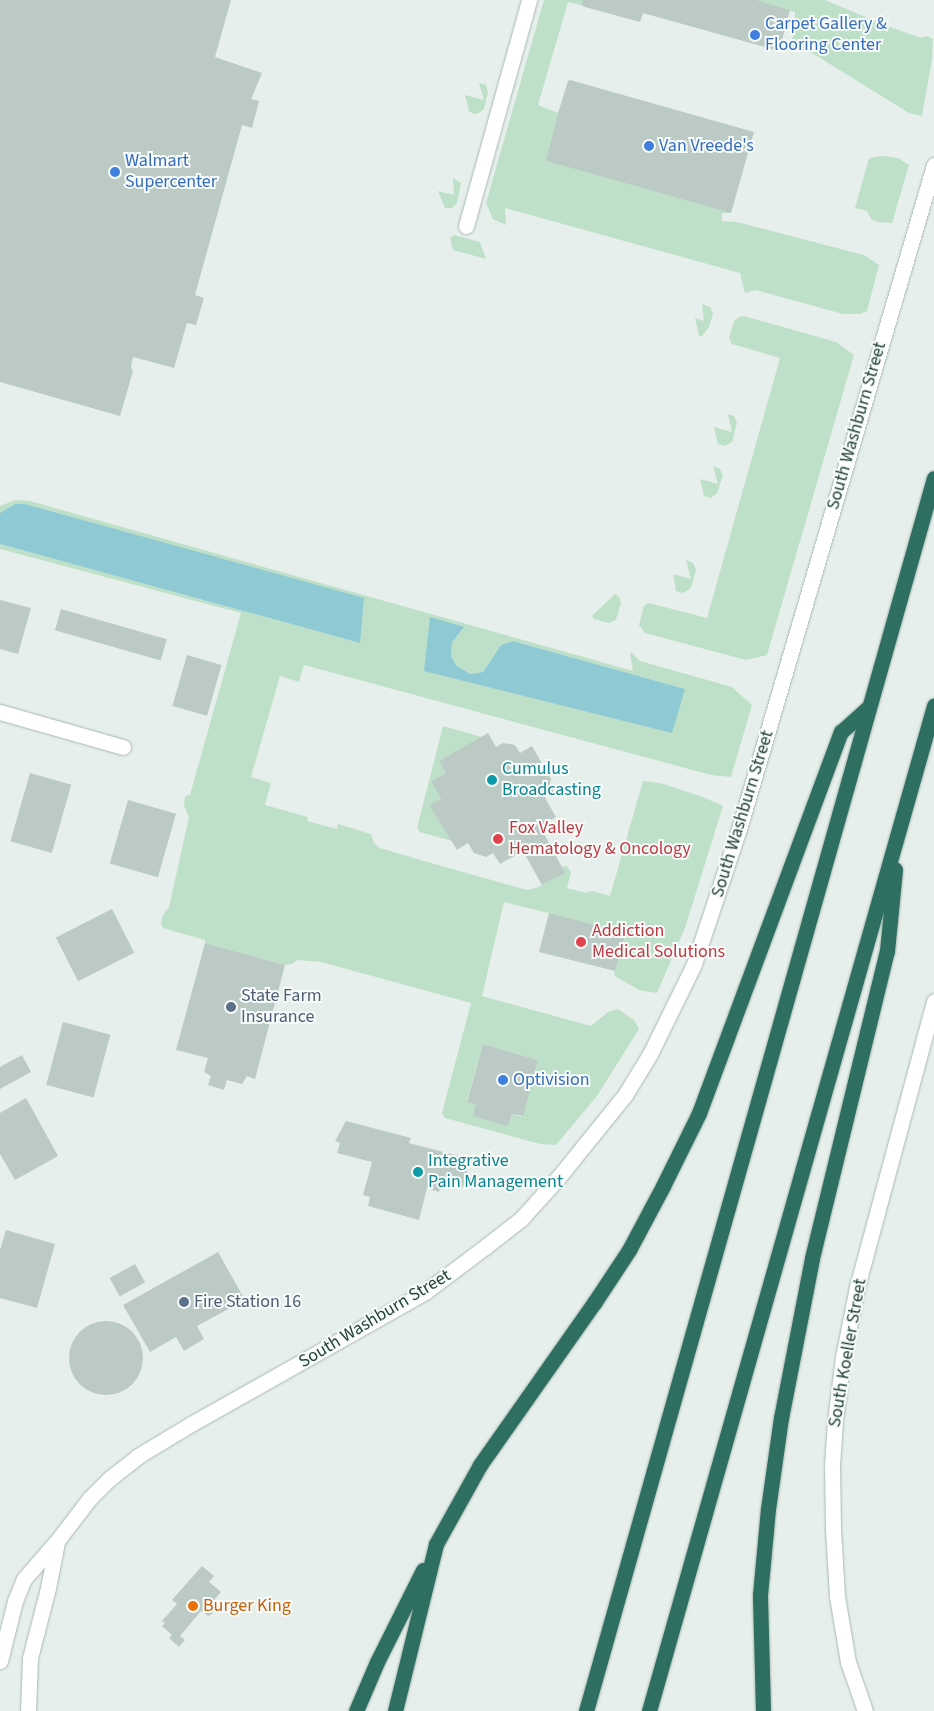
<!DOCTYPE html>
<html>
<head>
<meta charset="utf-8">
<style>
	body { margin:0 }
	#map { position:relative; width:934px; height:1711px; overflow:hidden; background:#e6efeb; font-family:"Source Sans 3",sans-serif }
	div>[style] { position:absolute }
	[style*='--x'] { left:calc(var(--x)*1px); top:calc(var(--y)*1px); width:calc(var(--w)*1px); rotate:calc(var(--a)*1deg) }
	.green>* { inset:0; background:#bfe0c8 }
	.water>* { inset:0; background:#8ec9d4 }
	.building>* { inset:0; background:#bbcac4; transform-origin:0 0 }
	.round { border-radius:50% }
	.roads { filter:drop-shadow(0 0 1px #a8b8b2) drop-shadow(0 0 1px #a8b8b2) }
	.street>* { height:15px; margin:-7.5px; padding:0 7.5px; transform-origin:7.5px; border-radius:7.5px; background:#fff }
	.secondary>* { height:15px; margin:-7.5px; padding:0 7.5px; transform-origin:7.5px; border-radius:7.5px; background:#fff }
	.highway>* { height:15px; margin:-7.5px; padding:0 7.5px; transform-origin:7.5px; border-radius:7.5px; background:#2f6f62 }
	.dots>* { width:14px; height:14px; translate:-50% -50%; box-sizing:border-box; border:2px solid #f7fbf9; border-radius:50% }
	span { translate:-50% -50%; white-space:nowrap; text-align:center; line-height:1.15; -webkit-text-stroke:4px #f7fbf9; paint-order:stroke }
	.shop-label { font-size:18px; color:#366cbe }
	.left { translate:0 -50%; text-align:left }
	.street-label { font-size:18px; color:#24423a }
	.culture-label { font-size:18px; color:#0d838f }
	.health-label { font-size:18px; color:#be3a42 }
	.service-label { font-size:18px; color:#4e5e75 }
	.food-label { font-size:18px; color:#c56008 }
</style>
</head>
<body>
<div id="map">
	<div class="green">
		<div style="clip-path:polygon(544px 0,582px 0,581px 5px,568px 2px,538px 105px,558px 113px,546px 159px,730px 211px,730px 213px,722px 213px,722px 221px,737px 222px,864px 255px,879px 265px,867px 311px,860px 314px,843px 314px,756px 290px,745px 293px,740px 273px,505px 208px,506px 225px,493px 219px,486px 203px)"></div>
		<div style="clip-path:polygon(754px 0,825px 0,882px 24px,921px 38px,927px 36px,933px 39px,932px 59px,922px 116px,909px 113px,812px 53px,788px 46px,795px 33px,795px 12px)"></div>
		<div style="clip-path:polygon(479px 83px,486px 85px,488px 92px,484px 109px,479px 113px,474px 114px,469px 111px,465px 95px,484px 100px)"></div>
		<div style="clip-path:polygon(883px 156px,898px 158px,909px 165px,892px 223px,877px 222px,872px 220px,867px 211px,855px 208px,869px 158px)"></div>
		<div style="clip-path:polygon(453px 178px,461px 183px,457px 203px,452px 208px,445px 208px,438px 191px,454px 195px)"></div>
		<div style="clip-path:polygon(454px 235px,480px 242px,486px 259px,453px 250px,450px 238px)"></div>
		<div style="clip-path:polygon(702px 304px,710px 307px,713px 314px,709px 327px,702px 336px,699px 336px,695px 318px,704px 321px)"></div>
		<div style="clip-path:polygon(744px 316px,836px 342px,854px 355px,767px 655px,746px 660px,645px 633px,639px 625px,644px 606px,649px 603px,707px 618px,780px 358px,732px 344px,729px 338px,734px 321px,739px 317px)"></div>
		<div style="clip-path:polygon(728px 414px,734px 416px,737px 423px,732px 442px,725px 446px,718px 444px,714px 427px,732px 432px)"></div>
		<div style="clip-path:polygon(713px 466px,719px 468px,723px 475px,717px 493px,711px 498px,704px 496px,700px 479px,718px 484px)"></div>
		<div style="clip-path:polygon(evenodd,15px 500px,30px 501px,633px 671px,630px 653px,632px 653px,640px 661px,732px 687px,752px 705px,731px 777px,711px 775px,304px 665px,299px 682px,280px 676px,251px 777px,271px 783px,265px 805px,308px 817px,307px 821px,337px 829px,338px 824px,371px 834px,374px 843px,380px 848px,424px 861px,527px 890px,539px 887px,564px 873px,562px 867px,567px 866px,571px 872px,567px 888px,586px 893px,592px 891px,610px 896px,643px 781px,660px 783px,703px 797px,723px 806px,685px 928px,657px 993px,639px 990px,615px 976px,614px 971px,623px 932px,504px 902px,482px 996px,591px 1026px,608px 1012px,618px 1009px,634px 1020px,639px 1029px,597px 1096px,556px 1145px,540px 1144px,445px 1118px,442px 1113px,471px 1003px,321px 962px,297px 960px,292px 964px,285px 965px,205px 943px,205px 940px,163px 928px,161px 923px,163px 915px,169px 907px,189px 817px,184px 806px,185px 796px,190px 795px,241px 613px,0 549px,0 544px,360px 643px,208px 556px,25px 504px,15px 504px,0 513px,0 506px,15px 500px,464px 628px,452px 643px,451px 656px,456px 665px,470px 674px,483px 672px,501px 645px,513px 641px,685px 689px,424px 670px,464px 628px,15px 500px,483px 1044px,538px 1060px,522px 1117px,512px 1114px,508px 1126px,477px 1103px,467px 1100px,483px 1044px)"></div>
		<div style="clip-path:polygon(686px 560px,693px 563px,696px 570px,691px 588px,683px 593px,676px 591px,673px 574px,691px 579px)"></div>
		<div style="clip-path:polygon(615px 594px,619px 597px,621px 603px,616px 620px,609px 623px,594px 619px,592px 616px)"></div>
		<div style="clip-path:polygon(443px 726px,482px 737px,439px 761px,446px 773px,431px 781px,441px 799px,429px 805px,452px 841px,420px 832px,417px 828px)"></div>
	</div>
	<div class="water">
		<div style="clip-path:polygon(15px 504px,25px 504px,364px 598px,360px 643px,0 544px,0 513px)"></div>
		<div style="clip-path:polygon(430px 617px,464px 627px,452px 643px,451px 656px,456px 665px,470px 674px,483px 672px,501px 645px,513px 641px,685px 689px,672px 733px,424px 671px)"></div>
	</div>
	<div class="building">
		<div style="clip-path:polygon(0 0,231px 0,215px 57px,262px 73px,251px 99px,259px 101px,252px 128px,242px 125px,195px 295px,204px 298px,196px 325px,187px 323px,174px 368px,133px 357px,131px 367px,133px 371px,120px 416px,0 382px)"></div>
		<div style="clip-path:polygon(582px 0,756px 0,790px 10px,779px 51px,643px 13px,640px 22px,585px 7px,581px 5px)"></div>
		<div style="clip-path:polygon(570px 80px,754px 132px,731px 213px,547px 161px,546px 159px,558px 113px,568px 81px)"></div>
		<div style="clip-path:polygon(0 600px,31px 608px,18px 654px,0 649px)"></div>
		<div style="left:61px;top:609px;width:110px;height:22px;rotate:16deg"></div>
		<div style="left:187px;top:655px;width:36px;height:53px;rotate:16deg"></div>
		<div style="clip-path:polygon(488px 733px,496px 747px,503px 743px,515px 745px,520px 753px,532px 746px,551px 779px,550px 784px,555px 792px,545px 798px,556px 817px,540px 826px,565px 873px,542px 885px,523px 851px,500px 864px,493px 853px,486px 857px,474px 853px,468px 843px,457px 850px,429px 805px,441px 799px,431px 781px,446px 773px,439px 761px)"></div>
		<div style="left:30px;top:773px;width:43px;height:71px;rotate:16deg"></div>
		<div style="left:128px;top:800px;width:50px;height:66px;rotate:16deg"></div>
		<div style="left:112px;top:909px;width:49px;height:63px;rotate:63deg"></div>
		<div style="clip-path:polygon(549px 913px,623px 932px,625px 934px,615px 971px,539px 952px)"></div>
		<div style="clip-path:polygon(205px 943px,285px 965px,255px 1079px,247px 1076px,242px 1084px,227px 1080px,224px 1090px,208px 1085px,211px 1076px,204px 1072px,208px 1058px,176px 1050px)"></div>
		<div style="left:63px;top:1022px;width:49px;height:65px;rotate:15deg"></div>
		<div style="clip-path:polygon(483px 1044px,538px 1060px,523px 1116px,512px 1114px,508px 1126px,473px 1116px,476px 1104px,467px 1102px)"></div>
		<div style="clip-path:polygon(22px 1055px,31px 1072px,0 1089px,0 1067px)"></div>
		<div style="clip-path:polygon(26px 1098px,58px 1156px,15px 1180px,0 1154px,0 1113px)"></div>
		<div style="clip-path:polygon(346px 1121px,411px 1138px,409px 1143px,470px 1159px,463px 1187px,442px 1181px,439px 1192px,427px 1188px,419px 1220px,368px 1206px,370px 1197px,363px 1195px,372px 1162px,337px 1153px,340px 1143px,335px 1141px)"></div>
		<div style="clip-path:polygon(6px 1230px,55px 1244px,37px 1308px,0 1298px,0 1250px)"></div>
		<div style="clip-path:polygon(218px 1252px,245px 1300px,197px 1326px,204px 1339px,184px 1351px,176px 1337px,150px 1352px,123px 1305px)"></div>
		<div style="left:135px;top:1264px;width:21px;height:29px;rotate:61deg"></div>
		<div class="round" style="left:69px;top:1321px;width:74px;height:74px"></div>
		<div style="clip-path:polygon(202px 1566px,214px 1576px,209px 1582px,221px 1592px,210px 1605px,214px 1608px,212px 1614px,208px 1616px,201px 1611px,180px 1636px,185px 1640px,179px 1647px,169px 1638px,172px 1635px,162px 1626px,165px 1623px,162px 1621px,177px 1604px,172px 1600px)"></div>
	</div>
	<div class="roads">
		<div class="street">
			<div style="--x:466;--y:226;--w:235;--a:-74.4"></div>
			<div style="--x:0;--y:712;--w:128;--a:15.9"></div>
		</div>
		<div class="secondary">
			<div style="--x:0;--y:1661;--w:62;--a:-76"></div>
			<div style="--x:15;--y:1601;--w:24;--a:-68"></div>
			<div style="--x:24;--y:1579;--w:50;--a:-49"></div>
			<div style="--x:57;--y:1541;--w:54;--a:-52.5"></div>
			<div style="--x:90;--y:1498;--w:27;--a:-45"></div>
			<div style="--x:109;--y:1479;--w:37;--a:-38"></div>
			<div style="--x:138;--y:1456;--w:62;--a:-31.1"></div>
			<div style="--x:191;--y:1424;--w:269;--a:-29.4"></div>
			<div style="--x:425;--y:1292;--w:75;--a:-36.9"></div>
			<div style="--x:485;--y:1247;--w:46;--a:-37.9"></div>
			<div style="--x:521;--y:1219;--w:54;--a:-48"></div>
			<div style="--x:557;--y:1179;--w:108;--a:-51"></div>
			<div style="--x:625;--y:1095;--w:48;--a:-58.6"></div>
			<div style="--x:650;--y:1054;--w:100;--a:-63.9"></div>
			<div style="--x:694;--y:964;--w:142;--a:-71.6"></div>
			<div style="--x:739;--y:829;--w:692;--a:-73.63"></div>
			<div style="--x:28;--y:1711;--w:53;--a:-87.8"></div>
			<div style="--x:30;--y:1658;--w:72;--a:-75.6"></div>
			<div style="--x:48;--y:1588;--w:47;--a:-78.9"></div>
			<div style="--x:865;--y:1711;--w:52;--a:-109.1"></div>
			<div style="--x:848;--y:1662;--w:67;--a:-99.5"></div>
			<div style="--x:837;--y:1596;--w:68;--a:-93.4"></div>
			<div style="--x:833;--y:1528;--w:63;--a:-90.9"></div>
			<div style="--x:832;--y:1465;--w:44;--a:-86.1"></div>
			<div style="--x:835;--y:1421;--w:64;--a:-82.9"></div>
			<div style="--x:843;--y:1357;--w:71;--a:-78.7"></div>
			<div style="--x:857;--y:1287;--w:296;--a:-74.9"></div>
		</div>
		<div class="highway">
			<div style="--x:356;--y:1711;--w:53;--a:-66.8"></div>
			<div style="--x:377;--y:1662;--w:103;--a:-63.4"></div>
			<div style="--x:395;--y:1711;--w:172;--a:-76.2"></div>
			<div style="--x:436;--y:1544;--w:90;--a:-60.9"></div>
			<div style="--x:480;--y:1465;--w:198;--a:-54.9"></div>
			<div style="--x:594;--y:1303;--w:64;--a:-56.6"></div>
			<div style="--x:629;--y:1250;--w:72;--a:-62"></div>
			<div style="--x:663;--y:1186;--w:81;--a:-63.7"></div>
			<div style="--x:699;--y:1113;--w:407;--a:-69.6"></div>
			<div style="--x:841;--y:732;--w:36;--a:-42"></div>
			<div style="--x:586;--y:1711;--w:1281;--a:-74.24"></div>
			<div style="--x:649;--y:1711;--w:1045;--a:-74.17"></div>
			<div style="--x:763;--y:1711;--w:116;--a:-91.5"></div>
			<div style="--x:760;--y:1595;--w:86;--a:-84.7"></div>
			<div style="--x:768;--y:1509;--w:92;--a:-81.9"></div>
			<div style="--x:781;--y:1418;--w:163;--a:-79"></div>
			<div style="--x:812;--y:1258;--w:316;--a:-76.3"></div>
			<div style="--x:887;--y:951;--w:82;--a:-84.4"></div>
		</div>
	</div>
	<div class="dots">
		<div style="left:755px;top:35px;background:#3f7fe0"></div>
		<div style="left:649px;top:146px;background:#3f7fe0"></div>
		<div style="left:115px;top:172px;background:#3f7fe0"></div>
		<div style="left:492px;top:780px;background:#0f9aa8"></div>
		<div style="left:498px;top:839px;background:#e0444e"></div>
		<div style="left:581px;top:942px;background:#e0444e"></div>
		<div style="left:231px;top:1007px;background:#5c6f8a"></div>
		<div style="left:503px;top:1080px;background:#3f7fe0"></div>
		<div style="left:418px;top:1172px;background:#0f9aa8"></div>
		<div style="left:184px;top:1302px;background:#5c6f8a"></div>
		<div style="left:193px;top:1606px;background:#e8710a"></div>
	</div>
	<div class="shop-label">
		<span class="left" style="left:765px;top:35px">Carpet Gallery &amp;<br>Flooring Center</span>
		<span class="left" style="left:659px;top:146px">Van Vreede's</span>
		<span class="left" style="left:125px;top:172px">Walmart<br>Supercenter</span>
		<span class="left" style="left:513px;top:1080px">Optivision</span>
	</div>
	<div class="street-label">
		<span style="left:857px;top:426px;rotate:-74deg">South Washburn Street</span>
		<span style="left:743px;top:814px;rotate:-73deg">South Washburn Street</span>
		<span style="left:375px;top:1319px;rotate:-31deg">South Washburn Street</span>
		<span style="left:848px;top:1353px;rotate:-80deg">South Koeller Street</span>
	</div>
	<div class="culture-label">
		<span class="left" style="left:502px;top:780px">Cumulus<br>Broadcasting</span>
		<span class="left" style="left:428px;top:1172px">Integrative<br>Pain Management</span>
	</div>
	<div class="health-label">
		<span class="left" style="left:509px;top:839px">Fox Valley<br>Hematology &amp; Oncology</span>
		<span class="left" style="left:592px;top:942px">Addiction<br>Medical Solutions</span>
	</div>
	<div class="service-label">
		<span class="left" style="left:241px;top:1007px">State Farm<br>Insurance</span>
		<span class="left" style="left:194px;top:1302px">Fire Station 16</span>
	</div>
	<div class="food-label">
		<span class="left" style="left:203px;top:1606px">Burger King</span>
	</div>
</div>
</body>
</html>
